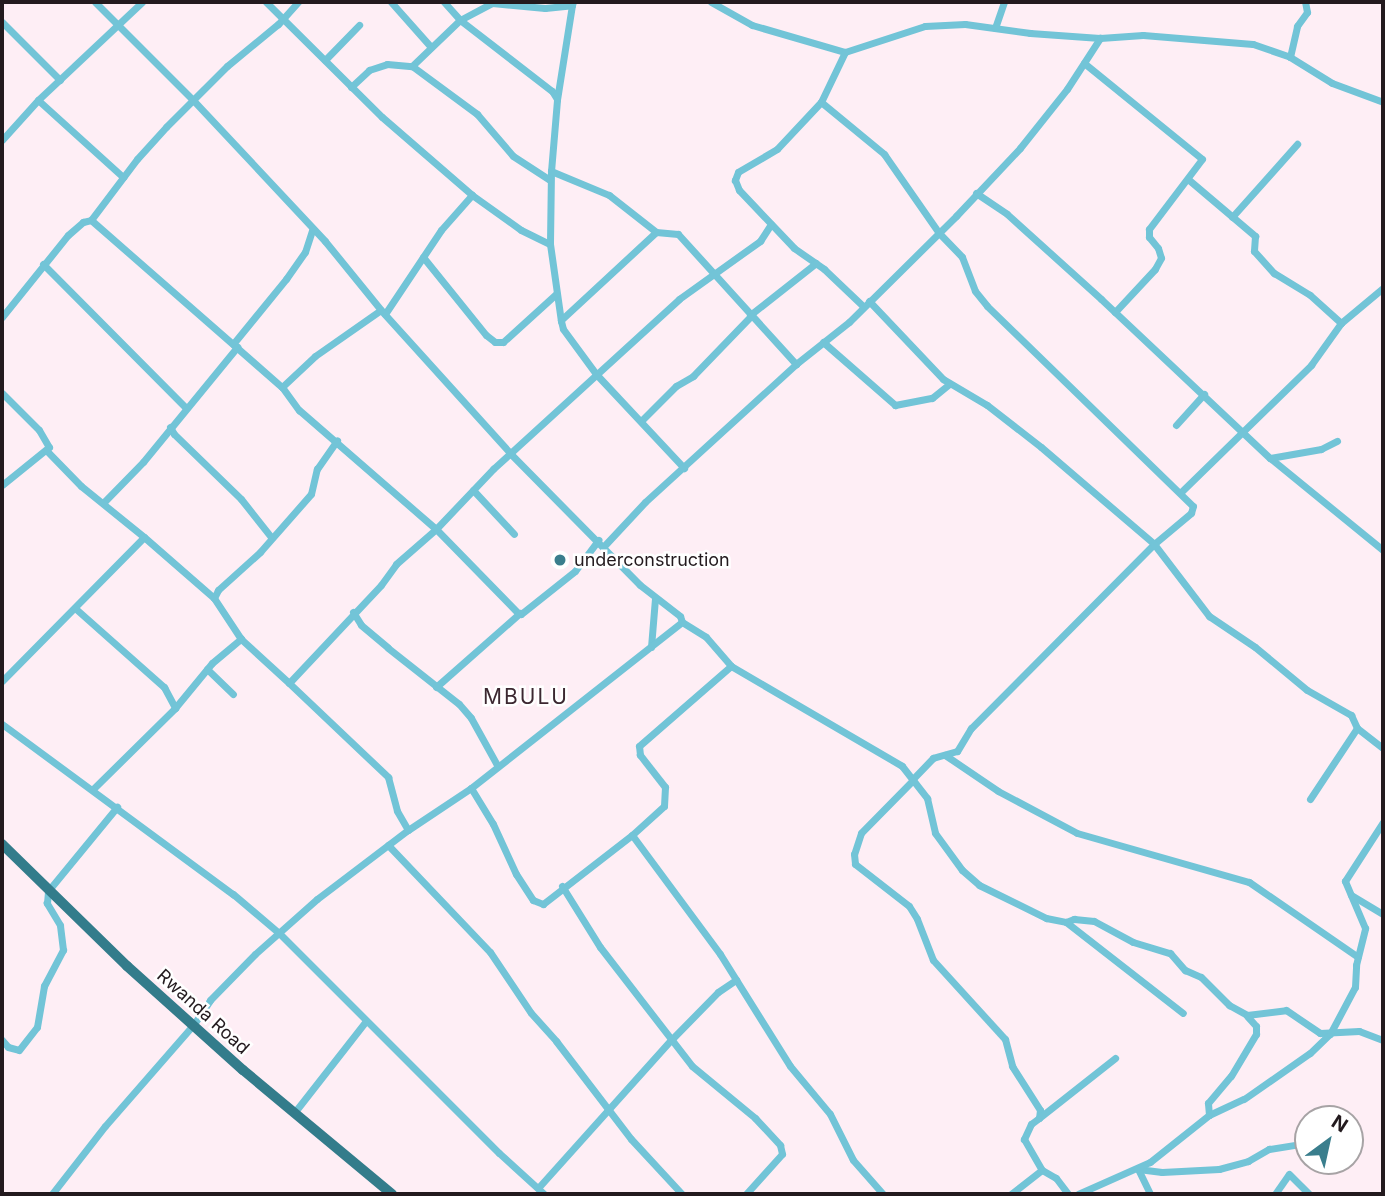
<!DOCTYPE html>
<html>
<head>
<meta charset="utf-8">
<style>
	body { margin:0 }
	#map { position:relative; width:1385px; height:1196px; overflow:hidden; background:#feeef5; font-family:Inter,sans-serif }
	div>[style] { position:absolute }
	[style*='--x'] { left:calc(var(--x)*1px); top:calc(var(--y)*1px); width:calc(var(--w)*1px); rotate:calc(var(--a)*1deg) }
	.minor>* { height:7px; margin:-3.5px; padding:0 3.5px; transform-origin:3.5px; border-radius:3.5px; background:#72c4d7 }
	.highway>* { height:10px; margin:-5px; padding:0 5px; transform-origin:5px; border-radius:5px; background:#337c8b }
	.dots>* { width:19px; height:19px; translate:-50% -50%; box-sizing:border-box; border:4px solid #fff; border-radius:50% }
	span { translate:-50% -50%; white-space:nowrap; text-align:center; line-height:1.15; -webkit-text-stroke:5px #fff; paint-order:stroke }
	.poi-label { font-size:18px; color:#231a1e }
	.left { translate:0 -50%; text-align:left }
	.street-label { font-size:18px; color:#231a1e }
	.quarter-label { font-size:21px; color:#3c2831; letter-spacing:2px }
	.frame { position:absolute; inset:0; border:4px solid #231a1e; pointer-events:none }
	.north { position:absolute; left:1294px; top:1105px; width:70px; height:70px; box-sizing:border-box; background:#fff; border:2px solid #a7a3a5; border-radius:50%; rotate:33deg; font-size:19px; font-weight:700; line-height:28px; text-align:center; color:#231a1e }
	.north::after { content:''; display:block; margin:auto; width:24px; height:32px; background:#3a7e8d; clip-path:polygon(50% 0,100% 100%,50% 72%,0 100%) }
</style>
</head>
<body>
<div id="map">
	<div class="minor">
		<div style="--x:266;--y:2;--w:163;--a:44.8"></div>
		<div style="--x:382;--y:117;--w:119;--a:40.9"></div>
		<div style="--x:472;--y:195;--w:60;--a:35.5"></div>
		<div style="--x:521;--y:230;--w:32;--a:26"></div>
		<div style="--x:298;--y:2;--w:30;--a:132"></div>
		<div style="--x:278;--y:24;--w:66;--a:140.5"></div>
		<div style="--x:227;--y:66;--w:86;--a:135"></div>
		<div style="--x:166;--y:127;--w:43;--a:132.2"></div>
		<div style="--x:137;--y:159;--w:76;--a:127"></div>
		<div style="--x:91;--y:220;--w:254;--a:41.2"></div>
		<div style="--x:282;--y:387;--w:29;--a:54"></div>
		<div style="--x:299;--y:410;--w:181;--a:41"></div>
		<div style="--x:436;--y:529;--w:117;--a:45.7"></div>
		<div style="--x:518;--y:613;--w:3;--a:18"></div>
		<div style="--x:521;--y:614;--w:69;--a:-38.5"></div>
		<div style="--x:575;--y:571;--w:39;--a:-53"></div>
		<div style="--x:391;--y:2;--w:60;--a:48.4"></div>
		<div style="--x:444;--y:2;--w:24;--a:48"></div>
		<div style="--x:460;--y:20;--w:36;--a:-28"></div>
		<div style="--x:492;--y:3;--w:53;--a:5.4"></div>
		<div style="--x:545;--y:8;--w:27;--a:-6"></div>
		<div style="--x:572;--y:5;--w:3;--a:-72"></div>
		<div style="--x:711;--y:2;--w:47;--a:29.3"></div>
		<div style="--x:752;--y:25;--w:97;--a:16.2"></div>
		<div style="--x:845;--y:52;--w:84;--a:-18"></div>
		<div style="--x:925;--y:26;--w:40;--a:-2.9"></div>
		<div style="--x:965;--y:24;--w:66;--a:7.9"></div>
		<div style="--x:1030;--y:33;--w:70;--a:4.1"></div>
		<div style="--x:1100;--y:38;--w:43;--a:-4"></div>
		<div style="--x:1143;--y:35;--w:110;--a:4.7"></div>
		<div style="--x:1253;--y:44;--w:39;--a:19"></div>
		<div style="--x:1290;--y:57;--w:49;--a:31.8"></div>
		<div style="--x:1332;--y:83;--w:54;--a:20.4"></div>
		<div style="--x:572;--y:5;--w:96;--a:99"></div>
		<div style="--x:557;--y:100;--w:71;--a:94.8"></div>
		<div style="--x:551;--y:171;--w:73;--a:90.8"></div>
		<div style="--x:550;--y:244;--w:78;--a:81.9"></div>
		<div style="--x:561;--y:321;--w:8;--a:76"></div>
		<div style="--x:563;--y:329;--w:56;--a:53.7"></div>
		<div style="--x:596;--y:374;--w:129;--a:46.9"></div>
		<div style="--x:2;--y:22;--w:82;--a:45"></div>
		<div style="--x:995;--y:28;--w:28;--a:-71"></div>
		<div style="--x:845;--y:52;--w:55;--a:115.6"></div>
		<div style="--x:821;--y:102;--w:64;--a:133.1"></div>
		<div style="--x:777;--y:149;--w:45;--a:149.5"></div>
		<div style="--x:738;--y:172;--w:9;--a:111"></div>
		<div style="--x:735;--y:180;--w:11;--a:68"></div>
		<div style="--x:739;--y:190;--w:80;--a:46.5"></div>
		<div style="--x:794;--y:248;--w:37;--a:35"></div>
		<div style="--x:824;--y:269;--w:54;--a:43.5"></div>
		<div style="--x:1290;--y:57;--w:32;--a:-77"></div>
		<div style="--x:1297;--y:26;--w:17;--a:-54"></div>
		<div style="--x:1307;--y:12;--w:10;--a:-101"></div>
		<div style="--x:325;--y:60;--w:49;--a:-45.8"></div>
		<div style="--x:1084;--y:63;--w:152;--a:39.1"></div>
		<div style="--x:1202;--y:159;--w:88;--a:127.1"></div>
		<div style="--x:1149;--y:229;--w:8;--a:90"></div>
		<div style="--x:1149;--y:237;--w:14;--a:51"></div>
		<div style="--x:1158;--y:248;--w:10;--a:73"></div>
		<div style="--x:1161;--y:258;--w:13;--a:119"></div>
		<div style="--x:1155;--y:269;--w:59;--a:132.9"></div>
		<div style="--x:412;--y:66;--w:66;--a:-43.8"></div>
		<div style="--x:460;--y:20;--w:116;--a:37.7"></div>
		<div style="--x:552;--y:91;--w:9;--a:58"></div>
		<div style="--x:351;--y:87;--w:25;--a:-43"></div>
		<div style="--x:369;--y:70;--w:19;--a:-18"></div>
		<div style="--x:387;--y:64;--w:25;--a:5"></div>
		<div style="--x:412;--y:66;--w:81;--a:36.4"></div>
		<div style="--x:477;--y:114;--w:55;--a:49.4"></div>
		<div style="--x:513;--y:156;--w:44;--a:33"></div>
		<div style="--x:38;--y:100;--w:115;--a:42.2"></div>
		<div style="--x:821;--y:102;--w:82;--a:39.5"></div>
		<div style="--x:884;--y:154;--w:96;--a:55.2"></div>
		<div style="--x:939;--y:233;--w:33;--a:46"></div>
		<div style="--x:962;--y:257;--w:36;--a:69"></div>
		<div style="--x:975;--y:291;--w:19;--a:51"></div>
		<div style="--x:987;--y:306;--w:287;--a:44.2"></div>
		<div style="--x:1193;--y:506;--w:7;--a:106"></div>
		<div style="--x:1191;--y:513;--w:48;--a:140"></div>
		<div style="--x:1154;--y:544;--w:260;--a:134.8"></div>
		<div style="--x:971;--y:728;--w:27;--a:121"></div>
		<div style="--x:957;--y:751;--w:25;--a:164"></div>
		<div style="--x:933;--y:758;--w:30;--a:134"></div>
		<div style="--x:2;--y:140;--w:54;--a:-48"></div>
		<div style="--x:38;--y:100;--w:143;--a:-43.3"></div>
		<div style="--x:551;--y:171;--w:63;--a:22.5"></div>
		<div style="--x:609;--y:195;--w:60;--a:38.2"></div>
		<div style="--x:656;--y:232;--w:22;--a:5"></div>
		<div style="--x:678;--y:234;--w:176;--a:47.8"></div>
		<div style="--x:1189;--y:180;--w:87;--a:40.3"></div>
		<div style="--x:1255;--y:236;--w:15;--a:94"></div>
		<div style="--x:1254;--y:251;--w:30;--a:48"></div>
		<div style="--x:1274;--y:273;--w:42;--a:31.4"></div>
		<div style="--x:1310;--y:295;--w:42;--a:42.1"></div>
		<div style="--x:976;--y:193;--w:37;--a:34"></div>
		<div style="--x:1007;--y:214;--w:127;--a:42.1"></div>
		<div style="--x:1101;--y:299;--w:232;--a:43.3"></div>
		<div style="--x:1270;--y:458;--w:146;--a:39.2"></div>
		<div style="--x:1232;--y:217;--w:98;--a:-48.3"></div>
		<div style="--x:423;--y:257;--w:100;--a:51.1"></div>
		<div style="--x:486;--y:335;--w:11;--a:38"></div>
		<div style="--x:495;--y:342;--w:8;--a:0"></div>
		<div style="--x:503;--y:342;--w:72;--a:-42.2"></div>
		<div style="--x:43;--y:264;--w:203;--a:45.2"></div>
		<div style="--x:869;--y:301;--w:108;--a:46.5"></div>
		<div style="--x:943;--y:379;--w:51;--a:30.6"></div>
		<div style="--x:987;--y:405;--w:68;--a:37.9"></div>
		<div style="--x:1041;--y:447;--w:149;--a:40.6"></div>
		<div style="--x:1154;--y:544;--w:91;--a:52.6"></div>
		<div style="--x:1209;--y:616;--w:55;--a:34"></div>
		<div style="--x:1255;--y:647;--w:67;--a:39.6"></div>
		<div style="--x:1307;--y:690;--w:51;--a:29.6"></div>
		<div style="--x:1351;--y:715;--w:14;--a:65"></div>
		<div style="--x:1357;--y:728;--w:33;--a:38"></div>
		<div style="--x:385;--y:314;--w:101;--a:-56.3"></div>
		<div style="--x:441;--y:230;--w:47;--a:-48.5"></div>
		<div style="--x:750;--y:315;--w:84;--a:-38.2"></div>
		<div style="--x:2;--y:317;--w:105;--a:-51.2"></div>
		<div style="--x:68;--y:235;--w:20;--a:-41"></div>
		<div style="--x:83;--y:222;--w:8;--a:-14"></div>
		<div style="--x:561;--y:320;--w:129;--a:-42.8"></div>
		<div style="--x:823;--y:342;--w:96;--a:41.2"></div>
		<div style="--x:895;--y:405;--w:38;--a:-11"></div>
		<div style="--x:932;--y:398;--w:22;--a:-39"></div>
		<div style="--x:233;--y:344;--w:84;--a:-50.8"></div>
		<div style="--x:286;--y:279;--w:33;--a:-55"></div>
		<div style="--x:305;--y:252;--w:23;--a:-72"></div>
		<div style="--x:282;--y:387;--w:45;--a:-43.2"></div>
		<div style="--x:315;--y:356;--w:80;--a:-34.9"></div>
		<div style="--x:2;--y:393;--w:52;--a:45"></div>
		<div style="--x:39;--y:430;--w:20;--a:60"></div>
		<div style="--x:49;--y:447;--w:60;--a:141"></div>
		<div style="--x:642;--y:420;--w:48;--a:-45"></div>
		<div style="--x:676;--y:386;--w:20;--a:-30"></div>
		<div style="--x:693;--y:376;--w:83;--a:-46"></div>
		<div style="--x:1176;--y:425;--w:42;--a:-47.9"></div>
		<div style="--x:170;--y:427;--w:8;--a:60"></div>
		<div style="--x:174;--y:434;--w:93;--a:44.1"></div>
		<div style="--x:241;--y:499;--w:48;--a:51.7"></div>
		<div style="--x:1270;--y:458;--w:52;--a:-10"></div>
		<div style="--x:1321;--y:449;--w:18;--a:-27"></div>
		<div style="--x:473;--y:490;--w:60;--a:47"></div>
		<div style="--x:1181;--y:492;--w:182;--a:-44.3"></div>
		<div style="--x:1311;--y:365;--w:52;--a:-54.5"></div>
		<div style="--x:1341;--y:323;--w:55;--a:-39.8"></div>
		<div style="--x:104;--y:502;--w:56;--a:-45.7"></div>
		<div style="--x:143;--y:462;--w:149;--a:-50.7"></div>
		<div style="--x:144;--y:537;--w:93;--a:41.1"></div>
		<div style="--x:604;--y:546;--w:60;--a:-47"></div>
		<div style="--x:645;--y:502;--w:205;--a:-42.4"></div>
		<div style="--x:796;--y:364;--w:68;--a:-38.4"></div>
		<div style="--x:849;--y:322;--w:151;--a:-44.7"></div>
		<div style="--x:956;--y:216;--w:93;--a:-46.7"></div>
		<div style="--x:1020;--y:148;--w:75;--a:-51.5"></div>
		<div style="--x:1067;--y:89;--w:61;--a:-57.1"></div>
		<div style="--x:76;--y:609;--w:118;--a:41.6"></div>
		<div style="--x:164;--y:687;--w:24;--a:62"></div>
		<div style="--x:353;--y:612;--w:15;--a:58"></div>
		<div style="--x:361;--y:625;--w:35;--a:40"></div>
		<div style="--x:388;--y:648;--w:90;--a:38.3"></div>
		<div style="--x:459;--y:704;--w:18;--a:49"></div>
		<div style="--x:471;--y:718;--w:54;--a:61"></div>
		<div style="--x:682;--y:622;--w:28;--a:32"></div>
		<div style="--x:706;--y:637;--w:38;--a:49"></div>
		<div style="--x:731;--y:666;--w:198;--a:30.3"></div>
		<div style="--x:902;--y:766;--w:41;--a:52"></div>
		<div style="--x:927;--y:798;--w:36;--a:77"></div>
		<div style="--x:935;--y:833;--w:46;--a:53.9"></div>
		<div style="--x:962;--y:870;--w:23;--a:41"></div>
		<div style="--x:979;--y:885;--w:75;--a:26.2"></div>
		<div style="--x:1046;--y:918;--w:20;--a:11"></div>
		<div style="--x:1066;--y:922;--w:148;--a:37.9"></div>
		<div style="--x:241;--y:639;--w:49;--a:-123.4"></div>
		<div style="--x:214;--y:598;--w:9;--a:-63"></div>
		<div style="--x:218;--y:590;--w:57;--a:-42.1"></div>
		<div style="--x:260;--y:552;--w:77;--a:-48.7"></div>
		<div style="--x:311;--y:494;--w:26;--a:-77"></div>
		<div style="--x:317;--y:469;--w:35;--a:-55"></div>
		<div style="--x:651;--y:647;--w:49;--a:-85.3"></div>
		<div style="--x:207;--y:669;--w:36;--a:44"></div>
		<div style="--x:2;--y:681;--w:202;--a:-45.4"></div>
		<div style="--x:144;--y:537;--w:81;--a:-141"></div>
		<div style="--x:81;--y:486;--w:49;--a:-134.2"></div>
		<div style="--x:289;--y:683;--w:137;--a:43.5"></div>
		<div style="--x:388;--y:777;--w:35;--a:75"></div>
		<div style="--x:397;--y:811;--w:22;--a:60"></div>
		<div style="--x:436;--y:687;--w:112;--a:-41.4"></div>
		<div style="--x:2;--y:724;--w:287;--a:36.4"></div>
		<div style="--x:233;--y:894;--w:60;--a:40.3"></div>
		<div style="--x:279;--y:933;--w:311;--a:45"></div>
		<div style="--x:499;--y:1153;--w:61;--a:42.3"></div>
		<div style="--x:945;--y:755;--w:64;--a:34.2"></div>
		<div style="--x:998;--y:791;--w:89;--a:28"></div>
		<div style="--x:1077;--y:833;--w:179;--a:15.9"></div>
		<div style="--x:1249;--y:882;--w:132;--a:34.5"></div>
		<div style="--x:913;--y:780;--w:74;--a:134.5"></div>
		<div style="--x:861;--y:833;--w:22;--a:108"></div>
		<div style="--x:854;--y:854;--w:10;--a:84"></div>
		<div style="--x:855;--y:864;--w:68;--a:37.9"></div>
		<div style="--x:909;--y:906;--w:15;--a:58"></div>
		<div style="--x:917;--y:919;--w:44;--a:68.7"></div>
		<div style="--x:933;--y:960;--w:107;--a:47.7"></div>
		<div style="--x:1005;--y:1039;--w:28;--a:75"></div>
		<div style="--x:1012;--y:1066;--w:52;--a:57.5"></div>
		<div style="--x:1040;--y:1110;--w:8;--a:97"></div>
		<div style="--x:1039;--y:1118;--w:10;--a:143"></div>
		<div style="--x:1031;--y:1124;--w:17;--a:115"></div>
		<div style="--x:1024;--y:1139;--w:36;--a:60"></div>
		<div style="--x:471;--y:788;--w:42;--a:58.6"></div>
		<div style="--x:493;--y:824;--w:55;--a:65.3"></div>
		<div style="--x:516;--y:874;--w:31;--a:57"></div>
		<div style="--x:533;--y:900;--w:11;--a:22"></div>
		<div style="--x:543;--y:904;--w:113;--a:-37.8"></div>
		<div style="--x:632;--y:835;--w:43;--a:-42.2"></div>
		<div style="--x:664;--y:806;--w:19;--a:-87"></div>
		<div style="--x:665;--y:787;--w:41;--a:-128"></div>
		<div style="--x:640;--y:755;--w:9;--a:-96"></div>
		<div style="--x:639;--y:746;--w:122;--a:-41"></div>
		<div style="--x:93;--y:789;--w:115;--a:-44.6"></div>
		<div style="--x:175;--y:708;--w:58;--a:-50.6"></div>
		<div style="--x:212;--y:663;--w:38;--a:-40"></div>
		<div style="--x:241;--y:639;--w:65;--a:42.5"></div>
		<div style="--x:289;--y:683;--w:134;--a:-46.8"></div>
		<div style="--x:381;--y:585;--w:26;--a:-54"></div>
		<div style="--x:396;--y:564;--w:53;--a:-41.2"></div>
		<div style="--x:436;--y:529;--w:83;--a:-46.5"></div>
		<div style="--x:493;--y:469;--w:252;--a:-42.4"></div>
		<div style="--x:679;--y:299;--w:100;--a:-35.6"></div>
		<div style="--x:760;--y:241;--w:20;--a:-57"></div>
		<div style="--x:1310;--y:799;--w:85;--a:-56.5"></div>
		<div style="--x:632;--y:835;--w:148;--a:53.5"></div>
		<div style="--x:720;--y:954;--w:132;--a:58"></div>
		<div style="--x:790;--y:1066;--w:62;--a:50.2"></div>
		<div style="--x:830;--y:1114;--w:51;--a:63.4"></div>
		<div style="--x:853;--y:1160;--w:45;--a:48.6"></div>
		<div style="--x:388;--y:845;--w:148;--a:46.4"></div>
		<div style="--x:490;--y:952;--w:73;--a:56.1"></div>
		<div style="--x:531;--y:1013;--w:38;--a:48"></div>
		<div style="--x:556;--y:1041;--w:123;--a:52.6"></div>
		<div style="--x:631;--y:1139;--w:75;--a:47.2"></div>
		<div style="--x:562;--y:886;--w:72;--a:58.1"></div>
		<div style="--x:600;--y:947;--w:150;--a:52.3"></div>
		<div style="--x:692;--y:1066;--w:82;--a:39.5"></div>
		<div style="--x:755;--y:1118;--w:37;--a:47"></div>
		<div style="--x:780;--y:1145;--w:9;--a:77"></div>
		<div style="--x:782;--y:1154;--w:54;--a:132"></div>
		<div style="--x:1351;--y:895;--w:37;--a:31"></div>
		<div style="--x:1066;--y:922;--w:9;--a:-21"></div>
		<div style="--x:1074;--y:919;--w:20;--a:6"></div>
		<div style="--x:1094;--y:921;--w:44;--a:28.3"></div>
		<div style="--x:1133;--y:942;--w:39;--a:17"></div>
		<div style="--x:1170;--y:953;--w:23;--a:49"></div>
		<div style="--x:1185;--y:970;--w:17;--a:24"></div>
		<div style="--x:1201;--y:977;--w:40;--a:45"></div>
		<div style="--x:1229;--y:1005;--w:21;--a:29"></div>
		<div style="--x:1247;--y:1015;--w:39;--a:-7"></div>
		<div style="--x:1286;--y:1010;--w:41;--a:34.1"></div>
		<div style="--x:1320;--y:1033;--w:39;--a:-3"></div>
		<div style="--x:1359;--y:1031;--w:26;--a:21"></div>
		<div style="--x:2;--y:1040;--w:9;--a:49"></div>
		<div style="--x:8;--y:1047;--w:11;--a:15"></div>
		<div style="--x:19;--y:1050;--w:29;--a:-52"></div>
		<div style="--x:37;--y:1027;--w:42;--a:-80.3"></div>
		<div style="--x:44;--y:986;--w:41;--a:-62.2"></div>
		<div style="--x:63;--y:950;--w:25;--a:-97"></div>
		<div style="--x:60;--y:925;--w:26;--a:-121"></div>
		<div style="--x:47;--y:903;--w:12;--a:-85"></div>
		<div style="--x:48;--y:891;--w:109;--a:-50.6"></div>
		<div style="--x:294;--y:1113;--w:117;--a:-52"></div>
		<div style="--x:1209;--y:1115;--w:12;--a:-95"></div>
		<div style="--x:1208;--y:1103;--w:35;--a:-50"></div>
		<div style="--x:1231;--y:1076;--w:49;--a:-59.2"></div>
		<div style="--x:1256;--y:1034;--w:8;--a:-90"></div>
		<div style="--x:1256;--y:1026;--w:13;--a:-132"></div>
		<div style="--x:1039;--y:1118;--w:97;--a:-38.3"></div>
		<div style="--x:1138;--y:1169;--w:24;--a:7"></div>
		<div style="--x:1162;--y:1172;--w:57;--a:-3"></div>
		<div style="--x:1219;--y:1169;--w:30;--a:-15"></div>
		<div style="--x:1248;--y:1161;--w:24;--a:-30"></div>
		<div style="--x:1269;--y:1149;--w:39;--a:-9"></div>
		<div style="--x:1138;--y:1169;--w:28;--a:64"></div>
		<div style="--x:538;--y:1188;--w:199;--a:-48.1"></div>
		<div style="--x:671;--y:1040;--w:67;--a:-45.6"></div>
		<div style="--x:718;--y:992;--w:22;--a:-34"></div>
		<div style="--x:52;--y:1194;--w:86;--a:-52.1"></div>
		<div style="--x:105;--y:1126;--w:135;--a:-48.9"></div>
		<div style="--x:194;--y:1024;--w:29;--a:-56"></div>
		<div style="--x:210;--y:1000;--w:64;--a:-45.6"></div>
		<div style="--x:255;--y:954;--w:83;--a:-41.6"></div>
		<div style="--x:317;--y:899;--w:114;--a:-37.2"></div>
		<div style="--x:408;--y:830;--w:76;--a:-33.7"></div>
		<div style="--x:471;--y:788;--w:268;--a:-38.2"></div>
		<div style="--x:682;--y:622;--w:6;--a:-108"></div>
		<div style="--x:680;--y:616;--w:51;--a:-142.2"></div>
		<div style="--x:640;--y:585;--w:184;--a:-134.6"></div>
		<div style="--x:511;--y:454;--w:194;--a:-132.1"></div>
		<div style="--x:381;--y:310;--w:89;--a:-129.1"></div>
		<div style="--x:325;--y:241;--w:192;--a:-133.1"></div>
		<div style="--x:194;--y:101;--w:140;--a:-135"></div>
		<div style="--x:1011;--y:1194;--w:39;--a:-38"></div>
		<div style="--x:1042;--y:1170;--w:16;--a:30"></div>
		<div style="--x:1056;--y:1178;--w:20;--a:53"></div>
		<div style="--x:1078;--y:1194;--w:79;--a:-24"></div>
		<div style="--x:1150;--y:1162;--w:75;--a:-38.5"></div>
		<div style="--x:1209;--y:1115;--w:38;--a:-25"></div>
		<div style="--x:1244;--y:1099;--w:80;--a:-34.9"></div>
		<div style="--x:1310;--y:1053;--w:28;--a:-44"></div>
		<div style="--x:1330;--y:1034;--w:53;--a:-62"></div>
		<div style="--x:1355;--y:987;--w:22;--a:-87"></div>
		<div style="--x:1356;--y:965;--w:38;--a:-76"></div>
		<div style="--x:1365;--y:928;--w:51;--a:-113.1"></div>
		<div style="--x:1345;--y:881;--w:70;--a:-57.2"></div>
		<div style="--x:1275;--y:1194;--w:24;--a:-55"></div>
		<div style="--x:1289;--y:1174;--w:28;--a:45"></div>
	</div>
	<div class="highway">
		<div style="--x:2;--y:844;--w:175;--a:44.3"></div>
		<div style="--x:127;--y:966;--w:156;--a:41.9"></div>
		<div style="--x:243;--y:1070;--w:194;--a:39.8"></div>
	</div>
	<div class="dots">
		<div style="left:560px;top:560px;background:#3a7e8d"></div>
	</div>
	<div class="poi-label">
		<span class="left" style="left:574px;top:560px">underconstruction</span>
	</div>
	<div class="street-label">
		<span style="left:203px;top:1012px;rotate:42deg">Rwanda Road</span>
	</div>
	<div class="quarter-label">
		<span style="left:526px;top:697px">MBULU</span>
	</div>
	<div class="frame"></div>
	<div class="north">N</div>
</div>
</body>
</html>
